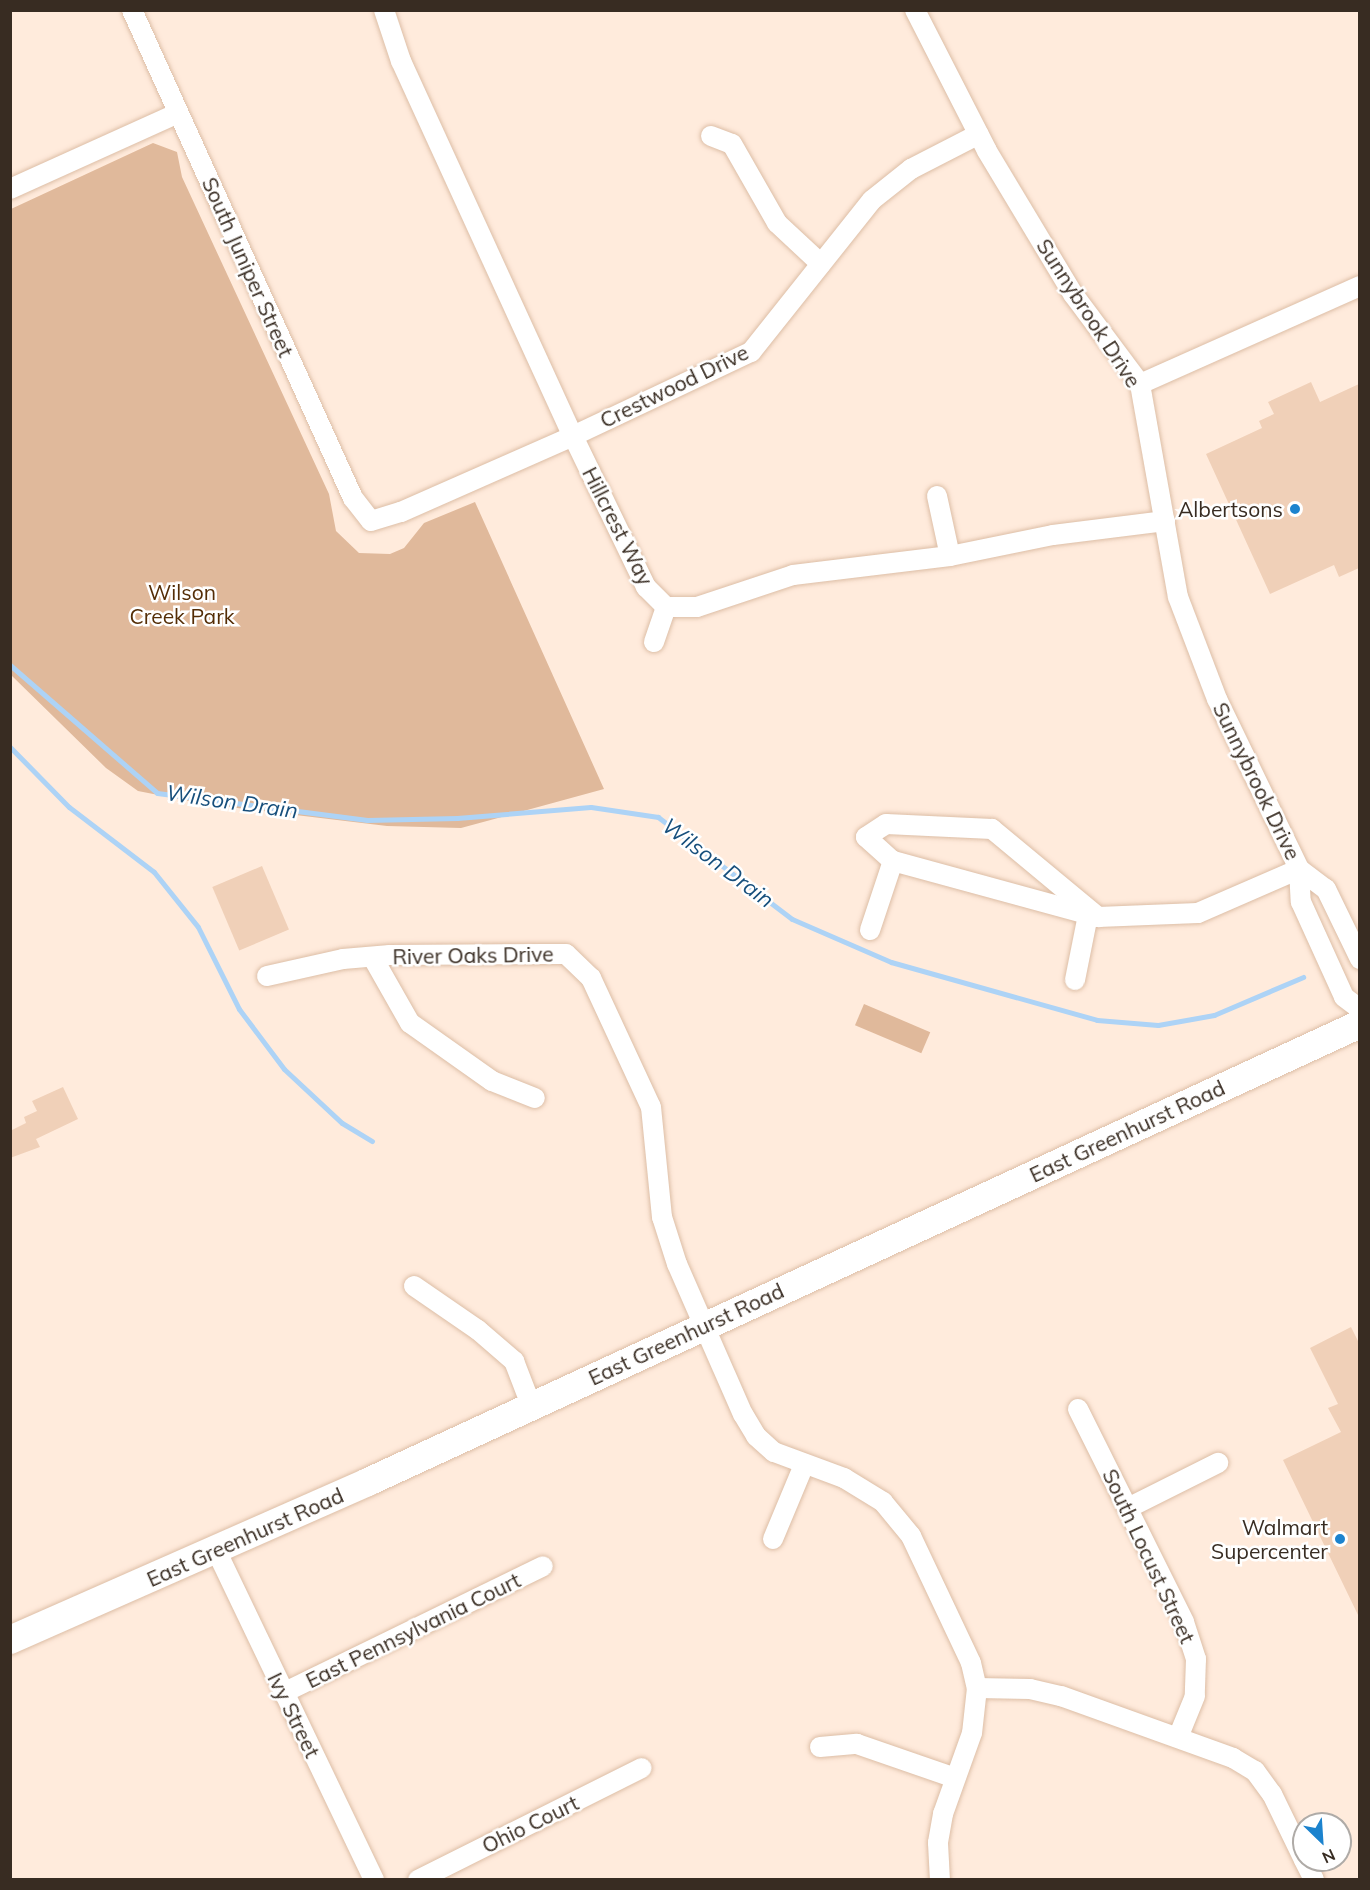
<!DOCTYPE html>
<html>
<head>
<meta charset="utf-8">
<style>
	body { margin:0 }
	#map { position:relative; width:1370px; height:1890px; overflow:hidden; background:#ffebdc; font-family:Mulish,sans-serif }
	div>[style] { position:absolute }
	[style*='--x'] { left:calc(var(--x)*1px); top:calc(var(--y)*1px); width:calc(var(--w)*1px); rotate:calc(var(--a)*1deg) }
	.green>* { inset:0; background:#e0b99b; transform-origin:0 0 }
	.stream>* { height:5px; margin:-2.5px; padding:0 2.5px; transform-origin:2.5px; border-radius:2.5px; background:#add3f6 }
	.building>* { inset:0; background:#f0d0b8; transform-origin:0 0 }
	.roads { filter:drop-shadow(0 0 2px #ddbea6) drop-shadow(0 0 2px #ddbea6) }
	.minor>* { height:20px; margin:-10px; padding:0 10px; transform-origin:10px; border-radius:10px; background:#fff }
	.secondary>* { height:28px; margin:-14px; padding:0 14px; transform-origin:14px; border-radius:14px; background:#fff }
	.dots>* { width:16px; height:16px; translate:-50% -50%; box-sizing:border-box; border:3px solid #fff; border-radius:50% }
	span { translate:-50% -50%; white-space:nowrap; text-align:center; line-height:1.15; -webkit-text-stroke:5px #fff; paint-order:stroke }
	.street-label { font-size:21px; color:#382c22 }
	.poi-label { font-size:21px; color:#382c22 }
	.right { translate:-100% -50%; text-align:right }
	.park-label { font-size:21px; color:#542d06 }
	.water-label { font-size:22px; color:#174f7c; font-style:italic }
	.frame { position:absolute; inset:0; border:12px solid #382c22; pointer-events:none }
	.north { position:absolute; left:1292px; top:1812px; width:60px; height:60px; box-sizing:border-box; background:#fff; border:2px solid #afaba7; border-radius:50%; rotate:155deg; font-size:16px; font-weight:700; line-height:24px; text-align:center; color:#382c22 }
	.north::after { content:''; display:block; margin:auto; width:21px; height:27px; background:#1c83ce; clip-path:polygon(50% 0,100% 100%,50% 72%,0 100%) }
</style>
</head>
<body>
<div id="map">
	<div class="green">
		<div style="clip-path:polygon(153px 143px,177px 152px,182px 177px,329px 494px,336px 531px,359px 553px,390px 554px,404px 548px,424px 523px,475px 502px,604px 789px,461px 828px,387px 826px,204px 804px,138px 791px,106px 768px,11px 675px,11px 209px)"></div>
		<div style="left:864px;top:1004px;width:72px;height:23px;rotate:23deg"></div>
	</div>
	<div class="stream">
		<div style="--x:10;--y:665;--w:195;--a:41"></div>
		<div style="--x:157;--y:793;--w:212;--a:7.3"></div>
		<div style="--x:367;--y:820;--w:90;--a:-1.3"></div>
		<div style="--x:457;--y:818;--w:134;--a:-4.7"></div>
		<div style="--x:591;--y:807;--w:68;--a:8.5"></div>
		<div style="--x:658;--y:817;--w:168;--a:37.3"></div>
		<div style="--x:792;--y:919;--w:108;--a:23.5"></div>
		<div style="--x:891;--y:962;--w:214;--a:15.7"></div>
		<div style="--x:1097;--y:1020;--w:61;--a:4.7"></div>
		<div style="--x:1158;--y:1025;--w:57;--a:-10.1"></div>
		<div style="--x:1214;--y:1015;--w:97;--a:-23.1"></div>
		<div style="--x:10;--y:747;--w:84;--a:45.5"></div>
		<div style="--x:69;--y:807;--w:107;--a:37.4"></div>
		<div style="--x:154;--y:872;--w:70;--a:51.3"></div>
		<div style="--x:198;--y:927;--w:92;--a:63.4"></div>
		<div style="--x:239;--y:1009;--w:75;--a:53.1"></div>
		<div style="--x:284;--y:1069;--w:79;--a:43"></div>
		<div style="--x:342;--y:1123;--w:35;--a:31"></div>
	</div>
	<div class="building">
		<div style="clip-path:polygon(1311px 382px,1320px 402px,1359px 384px,1359px 568px,1339px 577px,1334px 565px,1270px 594px,1206px 454px,1262px 428px,1259px 421px,1274px 414px,1268px 402px)"></div>
		<div style="left:262px;top:866px;width:69px;height:54px;rotate:67deg"></div>
		<div style="clip-path:polygon(63px 1087px,78px 1119px,36px 1139px,40px 1147px,10px 1158px,10px 1131px,26px 1123px,24px 1117px,37px 1111px,32px 1101px)"></div>
		<div style="clip-path:polygon(1351px 1327px,1359px 1343px,1359px 1617px,1283px 1460px,1341px 1432px,1328px 1408px,1338px 1404px,1310px 1348px)"></div>
	</div>
	<div class="roads">
		<div class="minor">
			<div style="--x:132;--y:10;--w:536;--a:65.64"></div>
			<div style="--x:353;--y:498;--w:29;--a:52"></div>
			<div style="--x:371;--y:521;--w:31;--a:-17"></div>
			<div style="--x:401;--y:512;--w:188;--a:-23.8"></div>
			<div style="--x:573;--y:436;--w:197;--a:-25.3"></div>
			<div style="--x:751;--y:352;--w:194;--a:-51.5"></div>
			<div style="--x:872;--y:200;--w:50;--a:-38.5"></div>
			<div style="--x:911;--y:169;--w:76;--a:-27.2"></div>
			<div style="--x:384;--y:10;--w:54;--a:71.6"></div>
			<div style="--x:401;--y:61;--w:413;--a:65.4"></div>
			<div style="--x:573;--y:436;--w:168;--a:64.2"></div>
			<div style="--x:646;--y:587;--w:28;--a:45"></div>
			<div style="--x:666;--y:607;--w:31;--a:0"></div>
			<div style="--x:697;--y:607;--w:101;--a:-18.4"></div>
			<div style="--x:793;--y:575;--w:158;--a:-6.9"></div>
			<div style="--x:950;--y:556;--w:105;--a:-11.5"></div>
			<div style="--x:1053;--y:535;--w:113;--a:-7.1"></div>
			<div style="--x:915;--y:10;--w:158;--a:62.9"></div>
			<div style="--x:987;--y:151;--w:167;--a:59"></div>
			<div style="--x:1073;--y:294;--w:112;--a:53.3"></div>
			<div style="--x:1140;--y:384;--w:216;--a:79.9"></div>
			<div style="--x:1178;--y:597;--w:109;--a:69.1"></div>
			<div style="--x:1217;--y:699;--w:189;--a:64.2"></div>
			<div style="--x:1299;--y:869;--w:33;--a:87"></div>
			<div style="--x:1301;--y:902;--w:104;--a:65.6"></div>
			<div style="--x:1344;--y:997;--w:20;--a:37"></div>
			<div style="--x:711;--y:136;--w:22;--a:21"></div>
			<div style="--x:732;--y:144;--w:91;--a:60.3"></div>
			<div style="--x:777;--y:223;--w:60;--a:43"></div>
			<div style="--x:10;--y:189;--w:184;--a:-24.3"></div>
			<div style="--x:1140;--y:384;--w:241;--a:-24"></div>
			<div style="--x:937;--y:496;--w:61;--a:77.8"></div>
			<div style="--x:654;--y:642;--w:37;--a:-71"></div>
			<div style="--x:1299;--y:869;--w:34;--a:37"></div>
			<div style="--x:1326;--y:889;--w:78;--a:64.1"></div>
			<div style="--x:1098;--y:917;--w:138;--a:-140.3"></div>
			<div style="--x:992;--y:829;--w:106;--a:-177.3"></div>
			<div style="--x:886;--y:824;--w:24;--a:147"></div>
			<div style="--x:866;--y:837;--w:36;--a:42"></div>
			<div style="--x:893;--y:861;--w:213;--a:15.3"></div>
			<div style="--x:1098;--y:917;--w:100;--a:-2.3"></div>
			<div style="--x:1198;--y:913;--w:110;--a:-23.5"></div>
			<div style="--x:870;--y:930;--w:73;--a:-71.6"></div>
			<div style="--x:373;--y:958;--w:75;--a:60.4"></div>
			<div style="--x:410;--y:1023;--w:100;--a:35.3"></div>
			<div style="--x:492;--y:1081;--w:46;--a:21.6"></div>
			<div style="--x:267;--y:976;--w:78;--a:-12.6"></div>
			<div style="--x:343;--y:959;--w:47;--a:-4.9"></div>
			<div style="--x:390;--y:955;--w:153;--a:-0.4"></div>
			<div style="--x:543;--y:954;--w:23;--a:0"></div>
			<div style="--x:566;--y:954;--w:35;--a:44"></div>
			<div style="--x:591;--y:978;--w:142;--a:65.1"></div>
			<div style="--x:651;--y:1107;--w:111;--a:84.3"></div>
			<div style="--x:662;--y:1217;--w:49;--a:72.3"></div>
			<div style="--x:677;--y:1264;--w:164;--a:66.3"></div>
			<div style="--x:743;--y:1414;--w:26;--a:59"></div>
			<div style="--x:756;--y:1436;--w:24;--a:42"></div>
			<div style="--x:774;--y:1452;--w:75;--a:20.4"></div>
			<div style="--x:844;--y:1478;--w:46;--a:31.6"></div>
			<div style="--x:883;--y:1502;--w:44;--a:50.5"></div>
			<div style="--x:911;--y:1536;--w:140;--a:64.7"></div>
			<div style="--x:971;--y:1663;--w:26;--a:77"></div>
			<div style="--x:977;--y:1688;--w:45;--a:96.3"></div>
			<div style="--x:972;--y:1733;--w:86;--a:109.7"></div>
			<div style="--x:943;--y:1814;--w:29;--a:100"></div>
			<div style="--x:938;--y:1843;--w:37;--a:87"></div>
			<div style="--x:1075;--y:980;--w:66;--a:-78.7"></div>
			<div style="--x:414;--y:1286;--w:78;--a:34.5"></div>
			<div style="--x:478;--y:1330;--w:48;--a:40.7"></div>
			<div style="--x:514;--y:1361;--w:47;--a:68.9"></div>
			<div style="--x:1078;--y:1409;--w:238;--a:63.5"></div>
			<div style="--x:1184;--y:1622;--w:39;--a:72"></div>
			<div style="--x:1196;--y:1659;--w:37;--a:92"></div>
			<div style="--x:1195;--y:1696;--w:42;--a:112.3"></div>
			<div style="--x:1128;--y:1508;--w:101;--a:-26.6"></div>
			<div style="--x:773;--y:1539;--w:80;--a:-67.3"></div>
			<div style="--x:216;--y:1550;--w:366;--a:64.4"></div>
			<div style="--x:977;--y:1688;--w:53;--a:1.1"></div>
			<div style="--x:1030;--y:1689;--w:32;--a:13"></div>
			<div style="--x:1061;--y:1696;--w:183;--a:19.8"></div>
			<div style="--x:1233;--y:1758;--w:26;--a:31"></div>
			<div style="--x:1255;--y:1771;--w:29;--a:54"></div>
			<div style="--x:1272;--y:1794;--w:73;--a:64.1"></div>
			<div style="--x:283;--y:1693;--w:289;--a:-26"></div>
			<div style="--x:820;--y:1747;--w:37;--a:-5"></div>
			<div style="--x:857;--y:1744;--w:104;--a:19.1"></div>
			<div style="--x:1304;--y:1860;--w:22;--a:63"></div>
			<div style="--x:418;--y:1880;--w:250;--a:-26.6"></div>
		</div>
		<div class="secondary">
			<div style="--x:10;--y:1640;--w:391;--a:-23.8"></div>
			<div style="--x:368;--y:1482;--w:1093;--a:-24.78"></div>
		</div>
	</div>
	<div class="dots">
		<div style="left:1295px;top:509px;background:#1c83ce"></div>
		<div style="left:1340px;top:1539px;background:#1c83ce"></div>
	</div>
	<div class="street-label">
		<span style="left:248px;top:267px;rotate:66deg">South Juniper Street</span>
		<span style="left:1089px;top:313px;rotate:57deg">Sunnybrook Drive</span>
		<span style="left:674px;top:386px;rotate:-26deg">Crestwood Drive</span>
		<span style="left:618px;top:526px;rotate:63deg">Hillcrest Way</span>
		<span style="left:1257px;top:781px;rotate:64deg">Sunnybrook Drive</span>
		<span style="left:473px;top:955px;rotate:-1deg">River Oaks Drive</span>
		<span style="left:1127px;top:1131px;rotate:-25deg">East Greenhurst Road</span>
		<span style="left:686px;top:1334px;rotate:-25deg">East Greenhurst Road</span>
		<span style="left:245px;top:1537px;rotate:-24deg">East Greenhurst Road</span>
		<span style="left:1149px;top:1556px;rotate:65deg">South Locust Street</span>
		<span style="left:413px;top:1630px;rotate:-26deg">East Pennsylvania Court</span>
		<span style="left:294px;top:1715px;rotate:64deg">Ivy Street</span>
		<span style="left:530px;top:1824px;rotate:-26deg">Ohio Court</span>
	</div>
	<div class="poi-label">
		<span class="right" style="left:1283px;top:509px">Albertsons</span>
		<span class="right" style="left:1328px;top:1539px">Walmart<br>Supercenter</span>
	</div>
	<div class="park-label">
		<span style="left:182px;top:604px">Wilson<br>Creek Park</span>
	</div>
	<div class="water-label">
		<span style="left:232px;top:802px;rotate:8deg">Wilson Drain</span>
		<span style="left:718px;top:863px;rotate:37deg">Wilson Drain</span>
	</div>
	<div class="frame"></div>
	<div class="north">N</div>
</div>
</body>
</html>
